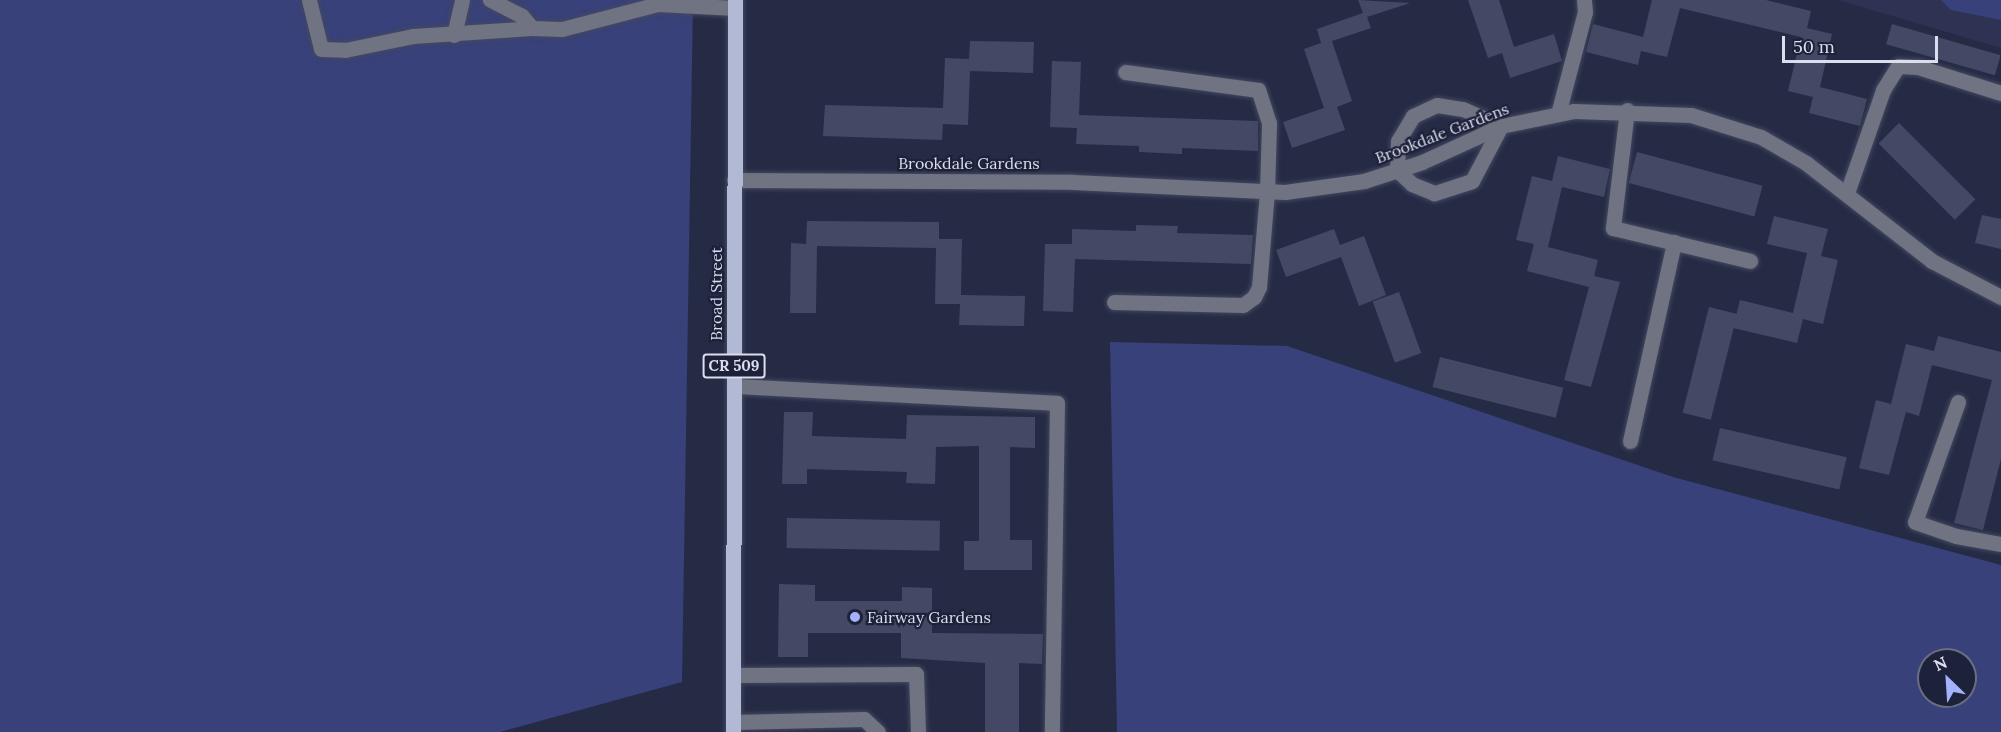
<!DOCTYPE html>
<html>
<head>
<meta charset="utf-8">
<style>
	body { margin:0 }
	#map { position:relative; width:2001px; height:732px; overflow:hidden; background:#262b45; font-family:Lora,serif }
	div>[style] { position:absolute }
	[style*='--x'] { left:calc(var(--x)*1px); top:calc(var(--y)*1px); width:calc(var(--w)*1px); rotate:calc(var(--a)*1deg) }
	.built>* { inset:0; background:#2e3353 }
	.green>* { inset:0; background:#384179 }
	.building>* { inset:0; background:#434964; transform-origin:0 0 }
	.roads { filter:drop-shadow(0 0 2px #434860) drop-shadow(0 0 2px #434860) }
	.minor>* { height:15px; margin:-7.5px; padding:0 7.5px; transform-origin:7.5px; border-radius:7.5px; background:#707381 }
	.major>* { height:15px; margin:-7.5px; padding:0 7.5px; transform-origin:7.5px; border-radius:7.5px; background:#b2b9d4 }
	.dots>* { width:16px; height:16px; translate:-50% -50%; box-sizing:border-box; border:3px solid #1d223a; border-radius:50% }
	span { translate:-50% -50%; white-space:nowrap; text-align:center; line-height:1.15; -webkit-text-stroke:4.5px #1d223a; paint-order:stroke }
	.shield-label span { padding:2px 4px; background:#1d223a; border:2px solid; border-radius:4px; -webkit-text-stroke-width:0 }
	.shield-label { font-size:15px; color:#dadeef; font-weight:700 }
	.street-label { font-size:16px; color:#dadeef }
	.poi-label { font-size:16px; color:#dadeef }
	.left { translate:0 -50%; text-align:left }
	.north { position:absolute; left:1917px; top:648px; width:60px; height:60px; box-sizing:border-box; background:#1d223a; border:2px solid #696d82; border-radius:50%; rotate:335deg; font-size:16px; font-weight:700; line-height:24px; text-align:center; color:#dadeef }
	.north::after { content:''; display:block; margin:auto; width:21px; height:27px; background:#a3b2fd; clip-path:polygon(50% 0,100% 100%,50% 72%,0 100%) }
	.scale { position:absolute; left:1782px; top:36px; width:156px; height:27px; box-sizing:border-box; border:3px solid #dadeef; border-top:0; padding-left:8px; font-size:18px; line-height:21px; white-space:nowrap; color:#dadeef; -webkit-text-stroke:4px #1d223a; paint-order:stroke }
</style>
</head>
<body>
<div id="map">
	<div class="built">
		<div style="clip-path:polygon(1838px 0,2001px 0,2001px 48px)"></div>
	</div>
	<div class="green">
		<div style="clip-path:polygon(0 0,693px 0,682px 682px,500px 732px,0 732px)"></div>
		<div style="clip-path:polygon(1941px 0,2001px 0,2001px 20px,1951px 10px)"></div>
		<div style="clip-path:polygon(evenodd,1110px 342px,1287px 346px,1673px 477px,2001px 565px,2001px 732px,1117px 732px,1110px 342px,1929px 660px,1965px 660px,1965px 696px,1929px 696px,1929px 660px)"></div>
	</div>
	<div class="building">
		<div style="clip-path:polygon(1358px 0,1410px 3px,1367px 17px,1371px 28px,1332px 41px,1352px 101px,1337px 107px,1345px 130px,1292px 148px,1283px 122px,1324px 108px,1304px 49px,1321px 43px,1317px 29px,1363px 13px)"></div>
		<div style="clip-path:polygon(1468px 0,1499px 0,1514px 47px,1554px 34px,1562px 61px,1510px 78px,1502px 53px,1488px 58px)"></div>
		<div style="clip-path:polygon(1652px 0,1766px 0,1811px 11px,1807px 28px,1832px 34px,1820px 87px,1867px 99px,1860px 126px,1809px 113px,1813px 97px,1788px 91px,1801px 37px,1680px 8px,1667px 57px,1641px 51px,1638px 65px,1586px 52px,1593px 24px,1643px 37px)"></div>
		<div style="left:1892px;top:24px;width:113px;height:21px;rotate:16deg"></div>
		<div style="clip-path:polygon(970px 41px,1034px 42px,1033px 73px,970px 71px,968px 125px,943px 124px,942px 140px,823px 136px,825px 105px,943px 108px,945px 58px,969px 59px)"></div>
		<div style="clip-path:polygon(1052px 61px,1081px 62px,1079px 115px,1258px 121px,1258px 151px,1182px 148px,1182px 154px,1139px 152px,1139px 146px,1076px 144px,1077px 128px,1050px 127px)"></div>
		<div style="left:1899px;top:123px;width:108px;height:29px;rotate:45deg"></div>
		<div style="left:1637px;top:152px;width:130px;height:32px;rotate:15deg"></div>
		<div style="clip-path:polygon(1558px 156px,1610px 169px,1604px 197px,1562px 187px,1548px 247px,1598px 260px,1594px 276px,1620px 282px,1591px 387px,1564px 380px,1589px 287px,1527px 271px,1534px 244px,1516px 240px,1532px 176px,1552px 181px)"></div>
		<div style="clip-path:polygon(1982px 215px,2001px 219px,2001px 249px,1975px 243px)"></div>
		<div style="clip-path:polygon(1774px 216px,1828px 229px,1821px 256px,1838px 260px,1823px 324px,1803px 319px,1797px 343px,1733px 328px,1740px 300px,1793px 313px,1807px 253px,1767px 244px)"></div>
		<div style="clip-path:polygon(807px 221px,939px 222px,939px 239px,962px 239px,961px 295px,1025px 296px,1024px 326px,959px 325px,960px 304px,935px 304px,936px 248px,817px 246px,816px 313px,790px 313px,791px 243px,806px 244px)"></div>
		<div style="clip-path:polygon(1136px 225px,1178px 226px,1177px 233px,1253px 235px,1251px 264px,1075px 259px,1073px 312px,1043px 311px,1045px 244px,1072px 244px,1072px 229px,1136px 231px)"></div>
		<div style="clip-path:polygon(1334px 229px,1340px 245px,1364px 236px,1386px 295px,1359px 306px,1341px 257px,1286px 277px,1276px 250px)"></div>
		<div style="left:1399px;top:292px;width:65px;height:28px;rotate:70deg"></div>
		<div style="left:1709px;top:307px;width:29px;height:109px;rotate:14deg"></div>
		<div style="clip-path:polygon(1938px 336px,2001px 352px,2001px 459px,1983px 530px,1954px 523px,1992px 380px,1932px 365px,1919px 416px,1906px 412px,1889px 475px,1859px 468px,1876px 400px,1891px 404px,1906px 344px,1934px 351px)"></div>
		<div style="left:1440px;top:357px;width:127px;height:31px;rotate:14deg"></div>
		<div style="clip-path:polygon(784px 412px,813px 412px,812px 436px,906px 439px,907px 415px,1035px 417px,1035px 448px,1010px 447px,1010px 540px,1032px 540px,1032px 570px,964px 570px,964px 541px,979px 541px,979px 446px,936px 447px,935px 484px,906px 483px,907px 472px,807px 469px,807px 484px,782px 484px)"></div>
		<div style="left:1720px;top:428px;width:130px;height:33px;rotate:13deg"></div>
		<div style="left:787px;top:518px;width:153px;height:30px;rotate:1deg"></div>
		<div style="clip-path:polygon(779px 584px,815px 585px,815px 601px,902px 601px,902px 587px,932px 588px,932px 633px,1043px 634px,1042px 664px,1019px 663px,1019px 732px,985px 732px,985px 663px,901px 658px,901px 633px,808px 633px,808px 657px,778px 657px)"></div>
	</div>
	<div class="roads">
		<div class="minor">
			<div style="--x:309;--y:0;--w:50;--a:76.2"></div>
			<div style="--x:321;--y:49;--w:24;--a:2"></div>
			<div style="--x:345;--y:50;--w:69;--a:-11.6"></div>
			<div style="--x:413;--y:36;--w:119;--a:-3.8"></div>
			<div style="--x:532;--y:28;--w:16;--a:-130"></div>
			<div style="--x:522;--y:16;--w:36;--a:-153"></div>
			<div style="--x:532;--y:28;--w:30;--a:2"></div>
			<div style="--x:562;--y:29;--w:99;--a:-14.6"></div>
			<div style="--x:658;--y:4;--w:77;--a:3"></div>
			<div style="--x:454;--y:35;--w:36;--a:-77"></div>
			<div style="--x:1437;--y:105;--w:26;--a:9"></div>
			<div style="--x:1463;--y:109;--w:42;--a:24.1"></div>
			<div style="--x:1501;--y:126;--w:62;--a:117.8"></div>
			<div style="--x:1472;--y:181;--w:40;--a:162"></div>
			<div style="--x:1434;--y:193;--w:24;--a:-158"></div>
			<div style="--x:1412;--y:184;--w:21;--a:-137"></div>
			<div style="--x:1397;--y:170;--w:29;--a:-88"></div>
			<div style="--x:1398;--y:141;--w:29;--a:-59"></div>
			<div style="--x:1413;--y:116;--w:26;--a:-25"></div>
			<div style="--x:1627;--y:110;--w:119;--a:96.8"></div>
			<div style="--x:1613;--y:228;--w:141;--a:13.5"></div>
			<div style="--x:1558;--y:114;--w:106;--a:-75.2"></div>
			<div style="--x:1585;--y:12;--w:12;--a:-95"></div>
			<div style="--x:734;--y:180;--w:339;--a:0.3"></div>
			<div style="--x:1073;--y:182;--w:212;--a:2.7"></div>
			<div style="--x:1285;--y:192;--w:80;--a:-7.9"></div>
			<div style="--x:1364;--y:181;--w:61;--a:-18.1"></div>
			<div style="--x:1422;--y:162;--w:87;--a:-24.5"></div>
			<div style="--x:1501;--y:126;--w:75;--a:-11.6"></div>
			<div style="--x:1574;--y:111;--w:117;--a:2"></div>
			<div style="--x:1691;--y:115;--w:73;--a:17.4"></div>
			<div style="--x:1761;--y:137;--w:52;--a:30"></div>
			<div style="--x:1806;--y:163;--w:160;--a:37.9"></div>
			<div style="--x:1932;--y:261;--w:78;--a:27.6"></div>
			<div style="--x:1847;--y:193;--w:109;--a:-70.7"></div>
			<div style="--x:1883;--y:90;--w:28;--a:-58"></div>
			<div style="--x:1898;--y:66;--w:20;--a:3"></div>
			<div style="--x:1918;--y:67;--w:87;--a:17.4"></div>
			<div style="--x:1114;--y:302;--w:129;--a:1.3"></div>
			<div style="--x:1243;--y:305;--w:14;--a:-36"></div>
			<div style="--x:1254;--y:297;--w:11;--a:-63"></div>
			<div style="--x:1259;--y:287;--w:95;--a:-85.2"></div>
			<div style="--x:1267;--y:192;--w:69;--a:-88.3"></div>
			<div style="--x:1269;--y:123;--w:35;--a:-108"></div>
			<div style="--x:1258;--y:90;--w:134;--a:-172.3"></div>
			<div style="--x:734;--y:386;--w:323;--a:3"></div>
			<div style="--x:1057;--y:403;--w:329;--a:90.9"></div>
			<div style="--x:1958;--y:402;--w:127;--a:109.7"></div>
			<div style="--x:1915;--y:522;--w:43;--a:18.9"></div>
			<div style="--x:1956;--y:536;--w:46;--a:10.1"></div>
			<div style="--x:1630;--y:441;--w:204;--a:-77.5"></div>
			<div style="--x:733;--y:675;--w:183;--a:-0.3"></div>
			<div style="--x:916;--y:674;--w:58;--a:88"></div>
			<div style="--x:733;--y:722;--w:131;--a:-1.3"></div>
			<div style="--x:864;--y:719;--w:19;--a:43"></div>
		</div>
		<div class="major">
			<div style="--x:733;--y:732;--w:732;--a:-89.84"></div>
		</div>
	</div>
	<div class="dots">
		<div style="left:855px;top:617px;background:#a3b2fd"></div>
	</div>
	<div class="shield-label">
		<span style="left:734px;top:366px">CR 509</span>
	</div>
	<div class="street-label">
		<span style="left:1442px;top:133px;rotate:-21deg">Brookdale Gardens</span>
		<span style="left:969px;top:163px">Brookdale Gardens</span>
		<span style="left:716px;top:294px;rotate:-90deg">Broad Street</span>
	</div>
	<div class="poi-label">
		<span class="left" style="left:867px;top:617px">Fairway Gardens</span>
	</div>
	<div class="north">N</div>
	<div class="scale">50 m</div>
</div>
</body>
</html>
